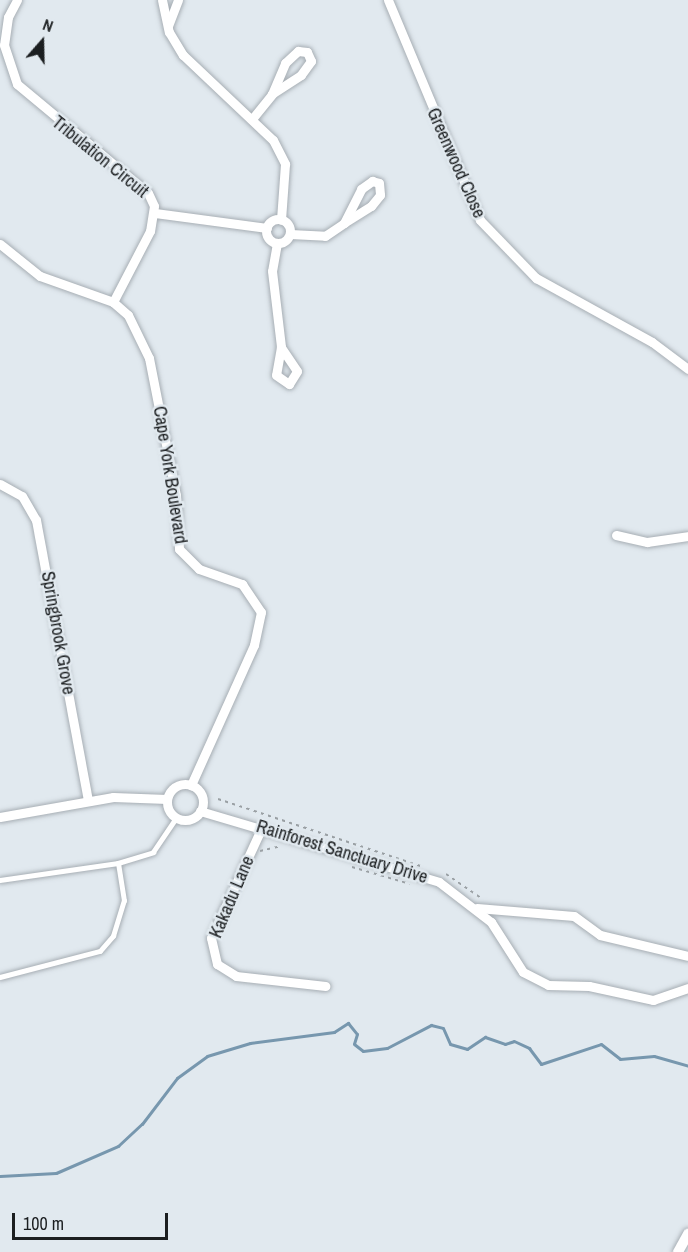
<!DOCTYPE html>
<html>
<head>
<meta charset="utf-8">
<style>
	body { margin:0 }
	#map { position:relative; width:688px; height:1252px; overflow:hidden; background:#e1e9ef; font-family:"Archivo Narrow",sans-serif }
	div>[style] { position:absolute }
	[style*='--x'] { left:calc(var(--x)*1px); top:calc(var(--y)*1px); width:calc(var(--w)*1px); rotate:calc(var(--a)*1deg) }
	.stream>* { height:3px; margin:-1.5px; padding:0 1.5px; transform-origin:1.5px; border-radius:1.5px; background:#7797ae }
	.path>* { height:2px; margin-top:-1px; transform-origin:0; background:repeating-linear-gradient(90deg,#9aa0a4 0 3px,transparent 0 7.5px) }
	.roads { filter:drop-shadow(0 0 2px #a7aeb4) drop-shadow(0 0 2px #a7aeb4) }
	.service>* { height:4.5px; margin:-2.25px; padding:0 2.25px; transform-origin:2.25px; border-radius:2.25px; background:#fff }
	.minor>* { height:9px; margin:-4.5px; padding:0 4.5px; transform-origin:4.5px; border-radius:4.5px; background:#fff }
	.minor>.ring { margin:-4.5px; padding:0; box-sizing:content-box; background:none; border:9px solid #fff; border-radius:50% }
	.tertiary>* { height:10px; margin:-5px; padding:0 5px; transform-origin:5px; border-radius:5px; background:#fff }
	span { translate:-50% -50%; white-space:nowrap; text-align:center; line-height:1.15; -webkit-text-stroke:5px #e1e9ef; paint-order:stroke }
	.street-label { font-size:18px; color:#1b1e20 }
	.north { position:absolute; left:12px; top:12px; width:60px; height:60px; -webkit-text-stroke:4px #e1e9ef; paint-order:stroke; rotate:20deg; font-size:16px; font-weight:700; line-height:24px; text-align:center; color:#1b1e20 }
	.north::after { content:''; display:block; margin:auto; width:21px; height:27px; background:#1b1e20; clip-path:polygon(50% 0,100% 100%,50% 72%,0 100%) }
	.scale { position:absolute; left:12px; top:1213px; width:156px; height:27px; box-sizing:border-box; border:3px solid #1b1e20; border-top:0; padding-left:8px; font-size:18px; line-height:21px; white-space:nowrap; color:#1b1e20; -webkit-text-stroke:4px #e1e9ef; paint-order:stroke }
</style>
</head>
<body>
<div id="map">
	<div class="stream">
		<div style="--x:0;--y:1176;--w:56;--a:-3.1"></div>
		<div style="--x:56;--y:1173;--w:68;--a:-23.5"></div>
		<div style="--x:118;--y:1146;--w:33;--a:-43"></div>
		<div style="--x:142;--y:1124;--w:58;--a:-52.7"></div>
		<div style="--x:177;--y:1078;--w:37;--a:-36"></div>
		<div style="--x:207;--y:1056;--w:45;--a:-16.8"></div>
		<div style="--x:250;--y:1043;--w:85;--a:-7.5"></div>
		<div style="--x:334;--y:1032;--w:17;--a:-33"></div>
		<div style="--x:348;--y:1023;--w:14;--a:51"></div>
		<div style="--x:357;--y:1034;--w:10;--a:107"></div>
		<div style="--x:354;--y:1044;--w:11;--a:38"></div>
		<div style="--x:363;--y:1051;--w:24;--a:-7"></div>
		<div style="--x:387;--y:1048;--w:50;--a:-27.6"></div>
		<div style="--x:431;--y:1025;--w:12;--a:14"></div>
		<div style="--x:443;--y:1028;--w:17;--a:66"></div>
		<div style="--x:450;--y:1044;--w:18;--a:16"></div>
		<div style="--x:467;--y:1049;--w:22;--a:-34"></div>
		<div style="--x:485;--y:1037;--w:21;--a:19"></div>
		<div style="--x:505;--y:1044;--w:9;--a:-18"></div>
		<div style="--x:514;--y:1041;--w:17;--a:25"></div>
		<div style="--x:529;--y:1048;--w:20;--a:53"></div>
		<div style="--x:541;--y:1064;--w:63;--a:-18.4"></div>
		<div style="--x:601;--y:1044;--w:24;--a:38"></div>
		<div style="--x:620;--y:1059;--w:34;--a:-5"></div>
		<div style="--x:654;--y:1056;--w:35;--a:16"></div>
	</div>
	<div class="path">
		<div style="--x:218;--y:799;--w:214;--a:18.3"></div>
		<div style="--x:260;--y:851;--w:22;--a:-13"></div>
		<div style="--x:352;--y:867;--w:60;--a:16.3"></div>
		<div style="--x:446;--y:874;--w:42;--a:34.4"></div>
	</div>
	<div class="roads">
		<div class="service">
			<div style="--x:0;--y:880;--w:119;--a:-8.2"></div>
			<div style="--x:118;--y:863;--w:37;--a:-17"></div>
			<div style="--x:153;--y:852;--w:41;--a:-55.9"></div>
			<div style="--x:0;--y:977;--w:103;--a:-14.6"></div>
			<div style="--x:100;--y:951;--w:20;--a:-49"></div>
			<div style="--x:113;--y:936;--w:37;--a:-73"></div>
			<div style="--x:124;--y:901;--w:38;--a:-99"></div>
		</div>
		<div class="minor">
			<div style="--x:17;--y:0;--w:19;--a:118"></div>
			<div style="--x:8;--y:17;--w:28;--a:98"></div>
			<div style="--x:4;--y:45;--w:41;--a:71.6"></div>
			<div style="--x:17;--y:84;--w:170;--a:39.8"></div>
			<div style="--x:148;--y:193;--w:14;--a:65"></div>
			<div style="--x:154;--y:206;--w:25;--a:99"></div>
			<div style="--x:150;--y:231;--w:80;--a:117.5"></div>
			<div style="--x:162;--y:0;--w:33;--a:78"></div>
			<div style="--x:169;--y:32;--w:27;--a:59"></div>
			<div style="--x:183;--y:55;--w:124;--a:43.4"></div>
			<div style="--x:273;--y:140;--w:27;--a:63"></div>
			<div style="--x:285;--y:164;--w:56;--a:94.1"></div>
			<div style="--x:388;--y:0;--w:238;--a:67.3"></div>
			<div style="--x:480;--y:220;--w:81;--a:46"></div>
			<div style="--x:536;--y:278;--w:132;--a:28.9"></div>
			<div style="--x:652;--y:342;--w:45;--a:36.9"></div>
			<div style="--x:168;--y:26;--w:28;--a:-69"></div>
			<div style="--x:252;--y:119;--w:32;--a:-51"></div>
			<div style="--x:272;--y:94;--w:34;--a:-67"></div>
			<div style="--x:285;--y:63;--w:18;--a:-43"></div>
			<div style="--x:298;--y:51;--w:9;--a:6"></div>
			<div style="--x:307;--y:52;--w:10;--a:66"></div>
			<div style="--x:311;--y:61;--w:17;--a:126"></div>
			<div style="--x:301;--y:75;--w:35;--a:147"></div>
			<div style="--x:155;--y:213;--w:113;--a:7.6"></div>
			<div class="ring" style="left:266px;top:219px;width:15px;height:15px"></div>
			<div style="--x:290;--y:234;--w:35;--a:3"></div>
			<div style="--x:325;--y:236;--w:23;--a:-34"></div>
			<div style="--x:344;--y:223;--w:38;--a:-63"></div>
			<div style="--x:361;--y:189;--w:14;--a:-36"></div>
			<div style="--x:372;--y:181;--w:7;--a:16"></div>
			<div style="--x:379;--y:183;--w:12;--a:85"></div>
			<div style="--x:380;--y:195;--w:14;--a:129"></div>
			<div style="--x:371;--y:206;--w:32;--a:148"></div>
			<div style="--x:277;--y:243;--w:28;--a:100"></div>
			<div style="--x:272;--y:271;--w:77;--a:83.2"></div>
			<div style="--x:281;--y:347;--w:28;--a:100"></div>
			<div style="--x:276;--y:375;--w:16;--a:35"></div>
			<div style="--x:289;--y:384;--w:15;--a:-58"></div>
			<div style="--x:297;--y:371;--w:29;--a:-124"></div>
			<div style="--x:0;--y:244;--w:51;--a:38.7"></div>
			<div style="--x:40;--y:276;--w:77;--a:19.6"></div>
			<div style="--x:113;--y:302;--w:20;--a:41"></div>
			<div style="--x:128;--y:315;--w:48;--a:64"></div>
			<div style="--x:149;--y:358;--w:140;--a:78.9"></div>
			<div style="--x:176;--y:495;--w:54;--a:86.8"></div>
			<div style="--x:179;--y:549;--w:28;--a:45"></div>
			<div style="--x:199;--y:569;--w:46;--a:19.2"></div>
			<div style="--x:242;--y:584;--w:34;--a:56"></div>
			<div style="--x:261;--y:612;--w:34;--a:102"></div>
			<div style="--x:254;--y:645;--w:154;--a:114.2"></div>
			<div style="--x:0;--y:484;--w:25;--a:29"></div>
			<div style="--x:22;--y:496;--w:28;--a:60"></div>
			<div style="--x:36;--y:520;--w:285;--a:79.5"></div>
			<div style="--x:616;--y:535;--w:32;--a:13"></div>
			<div style="--x:647;--y:542;--w:41;--a:-8.3"></div>
			<div class="ring" style="left:167px;top:784px;width:27px;height:27px"></div>
			<div style="--x:200;--y:811;--w:249;--a:16.5"></div>
			<div style="--x:439;--y:882;--w:66;--a:37.6"></div>
			<div style="--x:491;--y:922;--w:59;--a:57.4"></div>
			<div style="--x:523;--y:972;--w:28;--a:27"></div>
			<div style="--x:548;--y:985;--w:41;--a:1.4"></div>
			<div style="--x:589;--y:986;--w:66;--a:12.3"></div>
			<div style="--x:653;--y:1000;--w:37;--a:-19"></div>
			<div style="--x:0;--y:817;--w:115;--a:-10"></div>
			<div style="--x:113;--y:797;--w:54;--a:2.1"></div>
			<div style="--x:262;--y:827;--w:122;--a:114.7"></div>
			<div style="--x:211;--y:938;--w:27;--a:77"></div>
			<div style="--x:217;--y:964;--w:22;--a:32"></div>
			<div style="--x:236;--y:976;--w:90;--a:6.4"></div>
			<div style="--x:477;--y:908;--w:97;--a:4.7"></div>
			<div style="--x:574;--y:916;--w:32;--a:36"></div>
			<div style="--x:600;--y:935;--w:90;--a:13.4"></div>
		</div>
		<div class="tertiary">
			<div style="--x:678;--y:1252;--w:21;--a:-61"></div>
		</div>
	</div>
	<div class="street-label">
		<span style="left:100px;top:157px;rotate:39deg">Tribulation Circuit</span>
		<span style="left:456px;top:163px;rotate:66deg">Greenwood Close</span>
		<span style="left:170px;top:475px;rotate:81deg">Cape York Boulevard</span>
		<span style="left:58px;top:633px;rotate:80deg">Springbrook Grove</span>
		<span style="left:342px;top:852px;rotate:17deg">Rainforest Sanctuary Drive</span>
		<span style="left:232px;top:897px;rotate:-67deg">Kakadu Lane</span>
	</div>
	<div class="north">N</div>
	<div class="scale">100 m</div>
</div>
</body>
</html>
